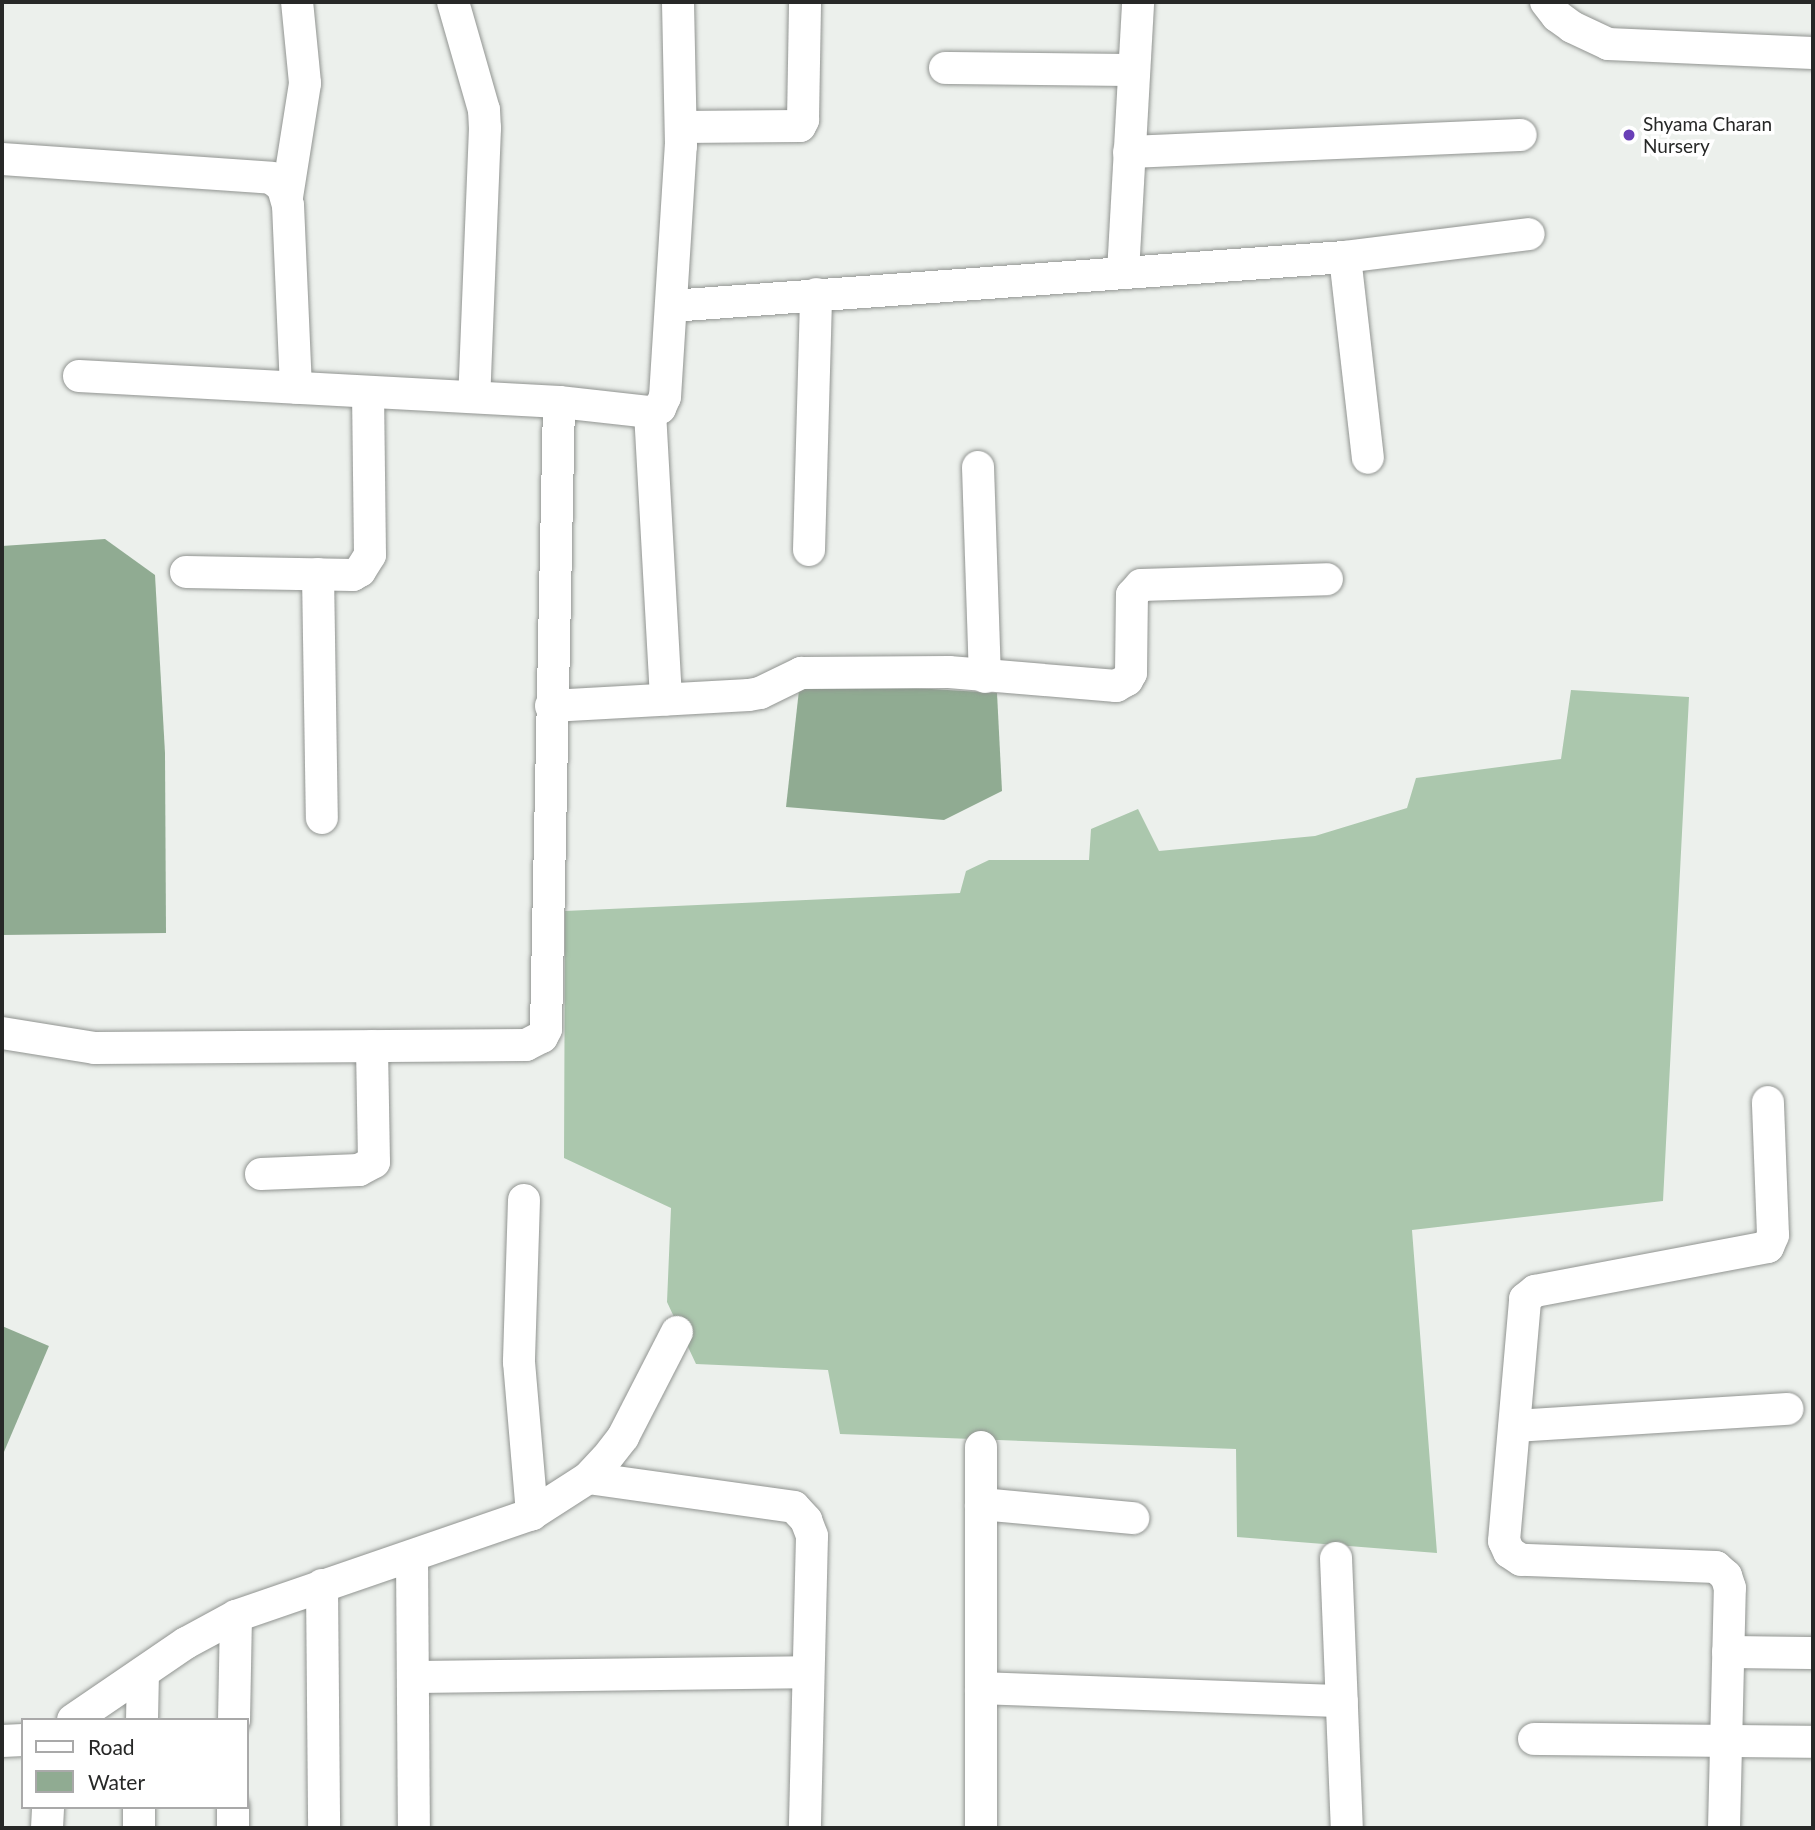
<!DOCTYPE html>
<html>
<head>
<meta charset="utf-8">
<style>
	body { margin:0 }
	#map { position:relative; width:1815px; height:1830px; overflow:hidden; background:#ecf0ec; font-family:Lato,sans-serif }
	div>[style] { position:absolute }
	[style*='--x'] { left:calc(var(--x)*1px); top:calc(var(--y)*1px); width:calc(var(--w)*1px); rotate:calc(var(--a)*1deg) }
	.forest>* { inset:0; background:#abc7ad }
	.water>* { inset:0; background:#90ab92; transform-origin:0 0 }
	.roads { filter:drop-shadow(0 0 2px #919491) drop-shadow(0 0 2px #919491) }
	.minor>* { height:32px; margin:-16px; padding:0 16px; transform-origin:16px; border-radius:16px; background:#fff }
	.dots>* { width:19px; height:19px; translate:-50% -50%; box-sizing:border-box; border:4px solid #fff; border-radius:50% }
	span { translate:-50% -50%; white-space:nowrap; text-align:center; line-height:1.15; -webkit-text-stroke:7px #fff; paint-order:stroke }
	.poi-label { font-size:19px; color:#272827 }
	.left { translate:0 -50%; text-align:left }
	.frame { position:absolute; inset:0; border:4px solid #272827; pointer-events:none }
	.legend { position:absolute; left:21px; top:1718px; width:228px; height:91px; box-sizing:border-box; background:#fff; border:2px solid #a9a9a9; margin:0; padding:9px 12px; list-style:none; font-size:21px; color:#272827 }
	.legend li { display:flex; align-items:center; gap:14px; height:35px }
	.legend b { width:35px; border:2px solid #a9a9a9 }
</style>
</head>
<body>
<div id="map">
	<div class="forest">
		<div style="clip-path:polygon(1571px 690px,1689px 697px,1663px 1201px,1412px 1230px,1437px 1553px,1237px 1537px,1236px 1449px,840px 1434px,828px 1370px,696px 1364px,667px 1302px,671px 1208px,564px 1158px,565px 911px,960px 893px,966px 871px,989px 860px,1089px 860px,1091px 829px,1138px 809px,1159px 851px,1315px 836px,1407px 808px,1416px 778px,1561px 759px)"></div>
	</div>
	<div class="water">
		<div style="clip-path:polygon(105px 539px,155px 575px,165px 753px,166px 933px,2px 935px,2px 546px)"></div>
		<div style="clip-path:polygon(800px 681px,997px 693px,1002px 791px,944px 820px,786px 807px)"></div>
		<div style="left:2px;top:1326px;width:51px;height:226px;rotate:23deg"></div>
	</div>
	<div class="roads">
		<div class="minor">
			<div style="--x:453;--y:2;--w:112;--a:74"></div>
			<div style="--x:484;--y:110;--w:18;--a:87"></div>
			<div style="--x:485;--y:128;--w:269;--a:92.3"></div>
			<div style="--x:1546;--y:2;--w:18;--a:52"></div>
			<div style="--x:1557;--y:16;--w:19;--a:36"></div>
			<div style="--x:1572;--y:27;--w:40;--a:25"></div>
			<div style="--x:1608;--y:44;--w:205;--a:2.5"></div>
			<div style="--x:945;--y:68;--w:189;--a:0.6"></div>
			<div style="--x:681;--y:127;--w:119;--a:-0.5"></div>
			<div style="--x:800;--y:126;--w:7;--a:-63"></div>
			<div style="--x:803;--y:120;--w:118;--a:-89"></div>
			<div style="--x:1129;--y:152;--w:392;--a:-2.5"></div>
			<div style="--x:2;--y:159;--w:270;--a:4"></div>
			<div style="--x:271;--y:178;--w:9;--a:36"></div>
			<div style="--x:278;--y:183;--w:7;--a:45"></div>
			<div style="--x:283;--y:188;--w:18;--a:74"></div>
			<div style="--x:288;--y:205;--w:183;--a:87.5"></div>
			<div style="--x:287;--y:197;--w:115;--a:-81"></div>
			<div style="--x:305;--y:83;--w:81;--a:-95.6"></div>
			<div style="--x:1345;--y:257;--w:202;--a:83.5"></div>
			<div style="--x:1123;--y:273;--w:271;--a:-86.8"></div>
			<div style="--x:671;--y:306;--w:676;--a:-4.16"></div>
			<div style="--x:1345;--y:257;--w:185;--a:-7.1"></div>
			<div style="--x:79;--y:376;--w:481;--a:3.1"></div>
			<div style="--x:559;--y:402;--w:92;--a:6.3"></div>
			<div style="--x:650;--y:412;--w:11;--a:-22"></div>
			<div style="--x:660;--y:408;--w:12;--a:-66"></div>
			<div style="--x:665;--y:397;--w:252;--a:-86.4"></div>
			<div style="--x:681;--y:146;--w:144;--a:-91.2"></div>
			<div style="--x:650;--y:412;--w:288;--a:86.8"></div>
			<div style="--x:978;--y:467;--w:210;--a:88.1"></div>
			<div style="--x:809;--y:550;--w:256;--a:-88.4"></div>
			<div style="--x:186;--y:572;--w:167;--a:1"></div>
			<div style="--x:353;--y:575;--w:8;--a:-30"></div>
			<div style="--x:360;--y:571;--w:19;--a:-58"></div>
			<div style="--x:370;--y:555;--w:162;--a:-90.7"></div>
			<div style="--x:318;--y:574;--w:244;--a:89.1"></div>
			<div style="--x:551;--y:706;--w:198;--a:-3.2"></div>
			<div style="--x:749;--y:695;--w:11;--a:-10"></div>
			<div style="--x:760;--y:693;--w:46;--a:-26"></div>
			<div style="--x:801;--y:673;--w:148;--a:-0.4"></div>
			<div style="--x:949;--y:672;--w:168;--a:4.8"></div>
			<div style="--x:1116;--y:686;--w:13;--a:-29"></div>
			<div style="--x:1127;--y:680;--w:8;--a:-60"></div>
			<div style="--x:1131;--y:673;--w:78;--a:-89.3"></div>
			<div style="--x:1132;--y:595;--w:13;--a:-48"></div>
			<div style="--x:1141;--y:585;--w:186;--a:-1.8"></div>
			<div style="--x:2;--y:1033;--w:94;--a:9.2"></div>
			<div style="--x:95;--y:1048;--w:431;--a:-0.4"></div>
			<div style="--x:526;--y:1045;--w:18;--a:-27"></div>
			<div style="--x:542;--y:1037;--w:9;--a:-63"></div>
			<div style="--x:546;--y:1029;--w:627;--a:-88.81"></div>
			<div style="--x:261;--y:1174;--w:98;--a:-2.3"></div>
			<div style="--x:359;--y:1170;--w:17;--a:-28"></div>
			<div style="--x:374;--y:1162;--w:116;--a:-91"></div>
			<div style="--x:524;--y:1200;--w:162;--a:91.8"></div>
			<div style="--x:519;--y:1362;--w:153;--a:85.1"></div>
			<div style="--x:1515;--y:1426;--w:273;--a:-3.6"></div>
			<div style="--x:588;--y:1478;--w:208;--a:8"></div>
			<div style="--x:794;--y:1507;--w:18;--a:47"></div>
			<div style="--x:806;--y:1520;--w:17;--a:69"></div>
			<div style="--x:812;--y:1536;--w:292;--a:91.4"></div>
			<div style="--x:981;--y:1504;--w:153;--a:5.3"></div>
			<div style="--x:412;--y:1557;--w:271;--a:89.6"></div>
			<div style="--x:1336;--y:1558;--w:270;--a:87.7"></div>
			<div style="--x:322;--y:1585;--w:243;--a:89.5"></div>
			<div style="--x:1728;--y:1652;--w:85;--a:0.7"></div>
			<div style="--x:413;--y:1677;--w:395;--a:-0.7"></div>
			<div style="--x:981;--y:1688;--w:361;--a:2.1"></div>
			<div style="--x:73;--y:1720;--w:137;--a:-34.3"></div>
			<div style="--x:186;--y:1643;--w:57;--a:-28.4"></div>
			<div style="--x:236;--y:1616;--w:313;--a:-19"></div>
			<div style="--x:532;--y:1514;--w:67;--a:-32.7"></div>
			<div style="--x:588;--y:1478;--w:26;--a:-47"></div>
			<div style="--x:606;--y:1459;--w:28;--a:-52"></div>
			<div style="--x:623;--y:1437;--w:118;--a:-62.8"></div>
			<div style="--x:142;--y:1720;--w:47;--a:-88.8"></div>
			<div style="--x:234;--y:1720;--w:104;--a:-88.9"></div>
			<div style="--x:1534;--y:1739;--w:279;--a:0.6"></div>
			<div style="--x:2;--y:1741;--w:21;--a:-3"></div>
			<div style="--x:47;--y:1828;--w:21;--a:-87"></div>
			<div style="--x:139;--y:1828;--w:21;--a:-90"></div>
			<div style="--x:233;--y:1828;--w:21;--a:-90"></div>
			<div style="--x:981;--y:1828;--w:381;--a:-90"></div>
			<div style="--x:1724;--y:1828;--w:240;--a:-88.6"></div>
			<div style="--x:1730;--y:1588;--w:13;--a:-108"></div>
			<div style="--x:1726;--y:1576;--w:13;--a:-138"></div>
			<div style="--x:1716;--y:1567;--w:195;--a:-177.9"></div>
			<div style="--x:1521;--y:1560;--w:14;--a:-146"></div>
			<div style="--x:1509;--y:1552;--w:12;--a:-114"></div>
			<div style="--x:1504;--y:1541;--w:243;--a:-85"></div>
			<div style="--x:1525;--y:1299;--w:13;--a:-39"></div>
			<div style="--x:1535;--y:1291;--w:237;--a:-10.7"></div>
			<div style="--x:1768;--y:1247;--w:13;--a:-67"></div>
			<div style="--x:1773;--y:1235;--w:133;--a:-92.2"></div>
		</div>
	</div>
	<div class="dots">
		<div style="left:1629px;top:135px;background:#693fb7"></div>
	</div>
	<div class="poi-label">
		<span class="left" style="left:1643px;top:135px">Shyama Charan<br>Nursery</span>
	</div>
	<div class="frame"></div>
	<ul class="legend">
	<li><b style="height:9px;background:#fff"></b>Road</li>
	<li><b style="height:19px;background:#90ab92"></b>Water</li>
	</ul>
</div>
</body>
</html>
